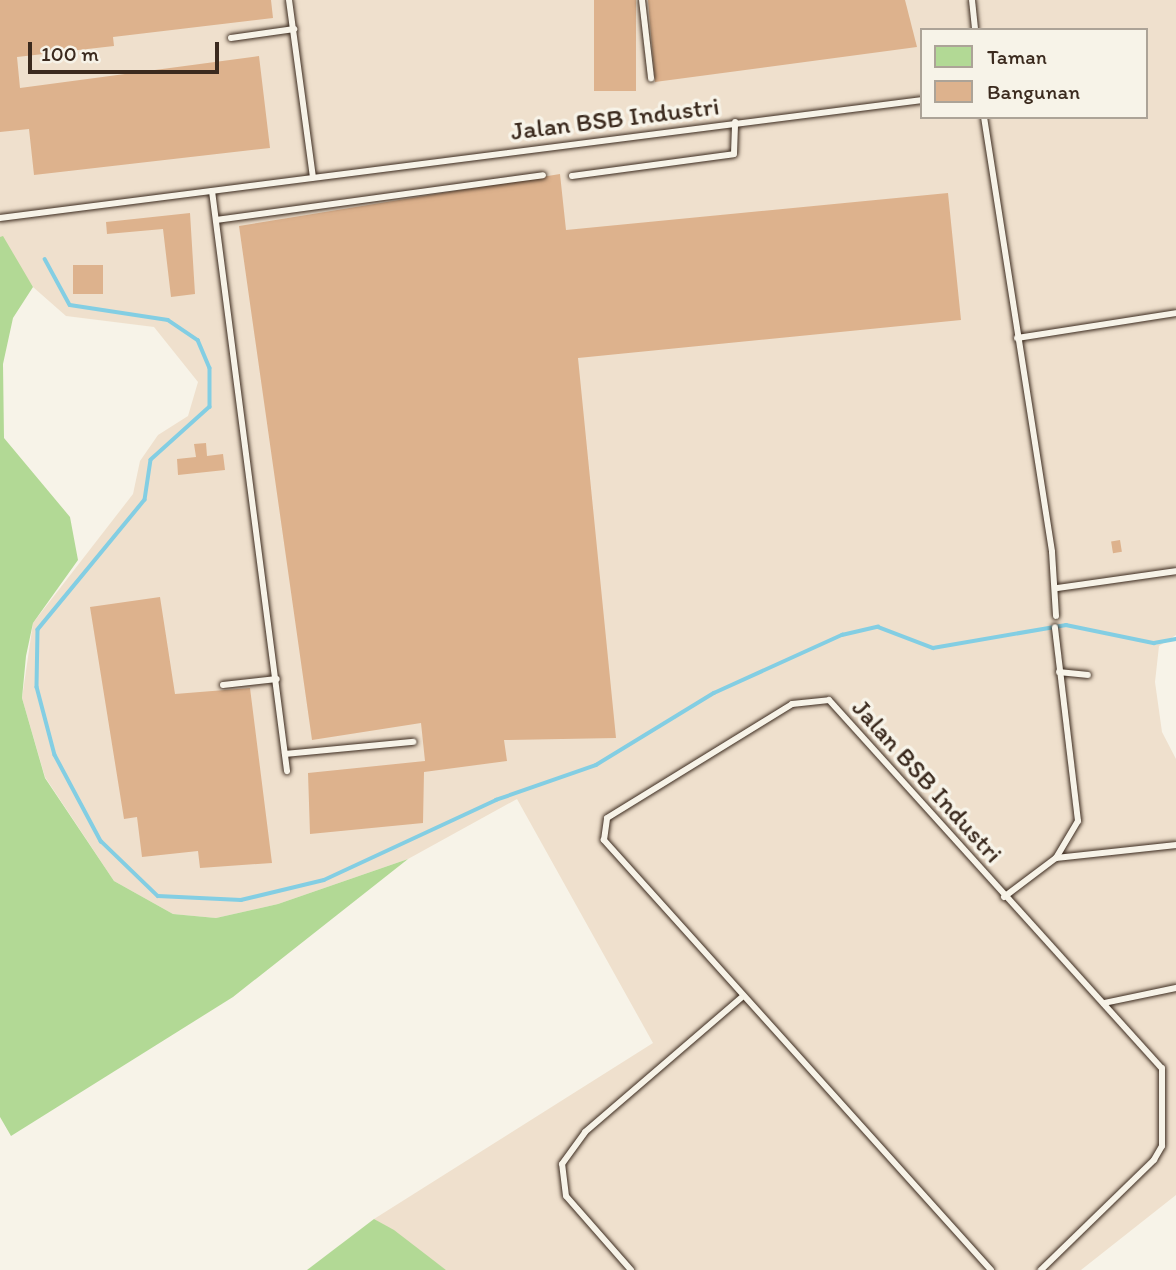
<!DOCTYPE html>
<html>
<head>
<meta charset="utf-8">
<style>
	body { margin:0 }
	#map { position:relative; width:1176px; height:1270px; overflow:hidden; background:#f7f3e8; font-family:Itim,sans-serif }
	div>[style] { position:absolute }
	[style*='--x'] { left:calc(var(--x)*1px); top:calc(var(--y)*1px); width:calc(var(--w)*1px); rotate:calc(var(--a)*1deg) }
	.built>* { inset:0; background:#efe0cd }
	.green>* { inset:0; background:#b2d995 }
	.stream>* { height:3.5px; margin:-1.75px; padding:0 1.75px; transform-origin:1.75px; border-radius:1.75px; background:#83cee3 }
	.building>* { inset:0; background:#ddb28d; transform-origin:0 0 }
	.roads { filter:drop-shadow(0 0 2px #3b2a1e) drop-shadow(0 0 2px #3b2a1e) }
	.lane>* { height:6px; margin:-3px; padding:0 3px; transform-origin:3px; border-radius:3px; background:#f7f3e8 }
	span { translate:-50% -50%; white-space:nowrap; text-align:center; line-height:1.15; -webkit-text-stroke:7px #f7f3e8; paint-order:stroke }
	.street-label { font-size:26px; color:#3b2a1e }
	.legend { position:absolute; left:920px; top:28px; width:228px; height:91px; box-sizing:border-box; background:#f7f3e8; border:2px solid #aca397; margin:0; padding:9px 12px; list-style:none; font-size:21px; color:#3b2a1e }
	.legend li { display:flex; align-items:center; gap:14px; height:35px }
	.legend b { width:35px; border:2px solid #aca397 }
	.scale { position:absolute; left:28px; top:42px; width:191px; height:32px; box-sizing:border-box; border:4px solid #3b2a1e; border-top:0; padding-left:9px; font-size:21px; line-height:24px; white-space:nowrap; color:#3b2a1e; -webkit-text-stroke:5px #f7f3e8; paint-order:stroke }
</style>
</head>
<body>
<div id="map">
	<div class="built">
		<div style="clip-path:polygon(evenodd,0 0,1176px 0,1176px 635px,1159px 646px,1155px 682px,1162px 732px,1176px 759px,1176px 1195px,1081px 1270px,446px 1270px,374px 1219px,653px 1043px,517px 799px,408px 859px,278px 904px,216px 918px,173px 914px,114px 881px,45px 777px,22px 698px,33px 623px,133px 494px,140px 461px,158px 435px,188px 416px,198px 382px,154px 327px,66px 316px,33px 287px,0 237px,0 0,922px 30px,1146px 30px,1146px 117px,922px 117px,922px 30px)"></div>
	</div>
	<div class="green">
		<div style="clip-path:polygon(3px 236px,33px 287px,13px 318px,3px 364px,4px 438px,70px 517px,78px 560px,33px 623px,26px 656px,22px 698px,45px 778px,114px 881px,173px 914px,216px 918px,278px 904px,408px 859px,233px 997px,11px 1136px,0 1117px,0 237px)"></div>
		<div style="clip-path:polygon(374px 1219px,394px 1230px,446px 1270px,307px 1270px)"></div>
	</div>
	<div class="stream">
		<div style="--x:45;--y:259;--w:52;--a:61.5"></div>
		<div style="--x:70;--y:305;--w:99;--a:8.7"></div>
		<div style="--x:168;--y:320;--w:36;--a:34"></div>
		<div style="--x:198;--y:340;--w:30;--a:67"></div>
		<div style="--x:210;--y:368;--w:39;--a:90"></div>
		<div style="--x:210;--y:407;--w:79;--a:138.1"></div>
		<div style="--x:151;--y:460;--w:40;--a:98.5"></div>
		<div style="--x:145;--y:500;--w:168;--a:129.5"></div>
		<div style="--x:38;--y:630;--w:57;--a:91"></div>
		<div style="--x:37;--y:687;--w:70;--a:75.2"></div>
		<div style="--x:55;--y:755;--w:98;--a:61.9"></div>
		<div style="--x:101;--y:841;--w:79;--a:44"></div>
		<div style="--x:158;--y:896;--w:83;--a:2.8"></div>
		<div style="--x:241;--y:900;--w:85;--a:-13.5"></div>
		<div style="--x:324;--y:880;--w:190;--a:-24.9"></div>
		<div style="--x:496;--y:800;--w:106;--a:-19.3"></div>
		<div style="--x:596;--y:765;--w:138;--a:-31.4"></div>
		<div style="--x:714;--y:693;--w:141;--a:-24.4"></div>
		<div style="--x:842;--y:635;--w:37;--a:-13"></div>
		<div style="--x:878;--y:627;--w:59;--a:20.9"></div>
		<div style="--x:933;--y:648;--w:135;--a:-9.8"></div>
		<div style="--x:1066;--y:625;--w:90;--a:11.6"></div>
		<div style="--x:1154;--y:643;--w:22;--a:-10"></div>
	</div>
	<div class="building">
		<div style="clip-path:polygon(0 0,271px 0,273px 18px,113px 37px,114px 46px,17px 57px,20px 88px,259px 56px,270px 148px,34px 175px,29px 129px,0 132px)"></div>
		<div style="left:594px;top:0;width:42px;height:91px"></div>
		<div style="clip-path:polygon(648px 0,905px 0,917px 47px,655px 82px)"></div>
		<div style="clip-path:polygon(560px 174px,566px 230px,948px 193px,961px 320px,578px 358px,616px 738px,504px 740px,507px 761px,424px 772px,423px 823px,310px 834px,308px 773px,425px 761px,421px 723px,312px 740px,239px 226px)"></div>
		<div style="clip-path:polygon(190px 213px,195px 294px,171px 297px,163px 229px,107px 234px,106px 222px)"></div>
		<div style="left:73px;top:265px;width:30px;height:29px"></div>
		<div style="clip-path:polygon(206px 443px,207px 456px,223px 454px,225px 470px,178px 475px,177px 459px,196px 457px,194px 444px)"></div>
		<div style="left:1120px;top:540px;width:12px;height:9px;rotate:81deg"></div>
		<div style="clip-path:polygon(160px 597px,175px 694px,250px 688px,272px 863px,200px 868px,198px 851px,142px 857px,137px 817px,124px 819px,90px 607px)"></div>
	</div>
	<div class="roads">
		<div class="lane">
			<div style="--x:289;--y:0;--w:179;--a:82.3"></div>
			<div style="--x:642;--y:0;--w:79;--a:83.4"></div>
			<div style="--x:972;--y:0;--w:30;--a:84"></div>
			<div style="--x:231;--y:38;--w:64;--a:-8.1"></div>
			<div style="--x:984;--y:117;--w:440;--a:81.1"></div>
			<div style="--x:1052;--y:552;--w:64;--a:86.4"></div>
			<div style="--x:572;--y:176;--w:163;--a:-7.7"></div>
			<div style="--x:734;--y:154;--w:32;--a:-88"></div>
			<div style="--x:212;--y:191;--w:585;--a:82.63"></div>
			<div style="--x:0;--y:218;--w:930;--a:-7.29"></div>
			<div style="--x:216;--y:220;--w:330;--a:-7.8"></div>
			<div style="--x:1017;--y:338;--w:161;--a:-8.9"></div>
			<div style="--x:1057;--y:588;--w:120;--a:-8.1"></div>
			<div style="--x:1059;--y:672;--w:29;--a:6"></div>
			<div style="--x:223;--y:685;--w:54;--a:-6.3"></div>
			<div style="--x:285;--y:754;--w:129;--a:-5.4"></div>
			<div style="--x:1056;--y:858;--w:121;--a:-6.2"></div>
			<div style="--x:1004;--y:897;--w:65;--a:-36.9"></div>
			<div style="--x:1056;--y:858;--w:43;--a:-59.3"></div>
			<div style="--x:1078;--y:821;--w:195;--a:-96.8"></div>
			<div style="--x:1104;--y:1003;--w:74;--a:-11.8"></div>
			<div style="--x:631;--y:1270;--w:98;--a:-131.3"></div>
			<div style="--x:566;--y:1196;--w:32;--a:-97"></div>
			<div style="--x:562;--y:1164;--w:39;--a:-54"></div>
			<div style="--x:585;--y:1132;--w:206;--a:-40.7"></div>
			<div style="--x:991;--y:1270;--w:579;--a:-131.99"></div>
			<div style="--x:604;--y:840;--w:22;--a:-82"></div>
			<div style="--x:607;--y:818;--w:217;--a:-31.6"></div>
			<div style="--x:792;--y:704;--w:37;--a:-6"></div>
			<div style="--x:829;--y:700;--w:496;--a:47.9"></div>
			<div style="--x:1162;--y:1068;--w:78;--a:90"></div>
			<div style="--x:1162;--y:1146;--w:16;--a:120"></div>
			<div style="--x:1154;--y:1160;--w:158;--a:135.8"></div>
		</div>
	</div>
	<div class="street-label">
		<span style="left:615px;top:119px;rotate:-7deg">Jalan BSB Industri</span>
		<span style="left:927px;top:781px;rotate:48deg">Jalan BSB Industri</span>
	</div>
	<ul class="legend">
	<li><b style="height:19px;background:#b2d995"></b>Taman</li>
	<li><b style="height:19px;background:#ddb28d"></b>Bangunan</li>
	</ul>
	<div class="scale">100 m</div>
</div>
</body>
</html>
